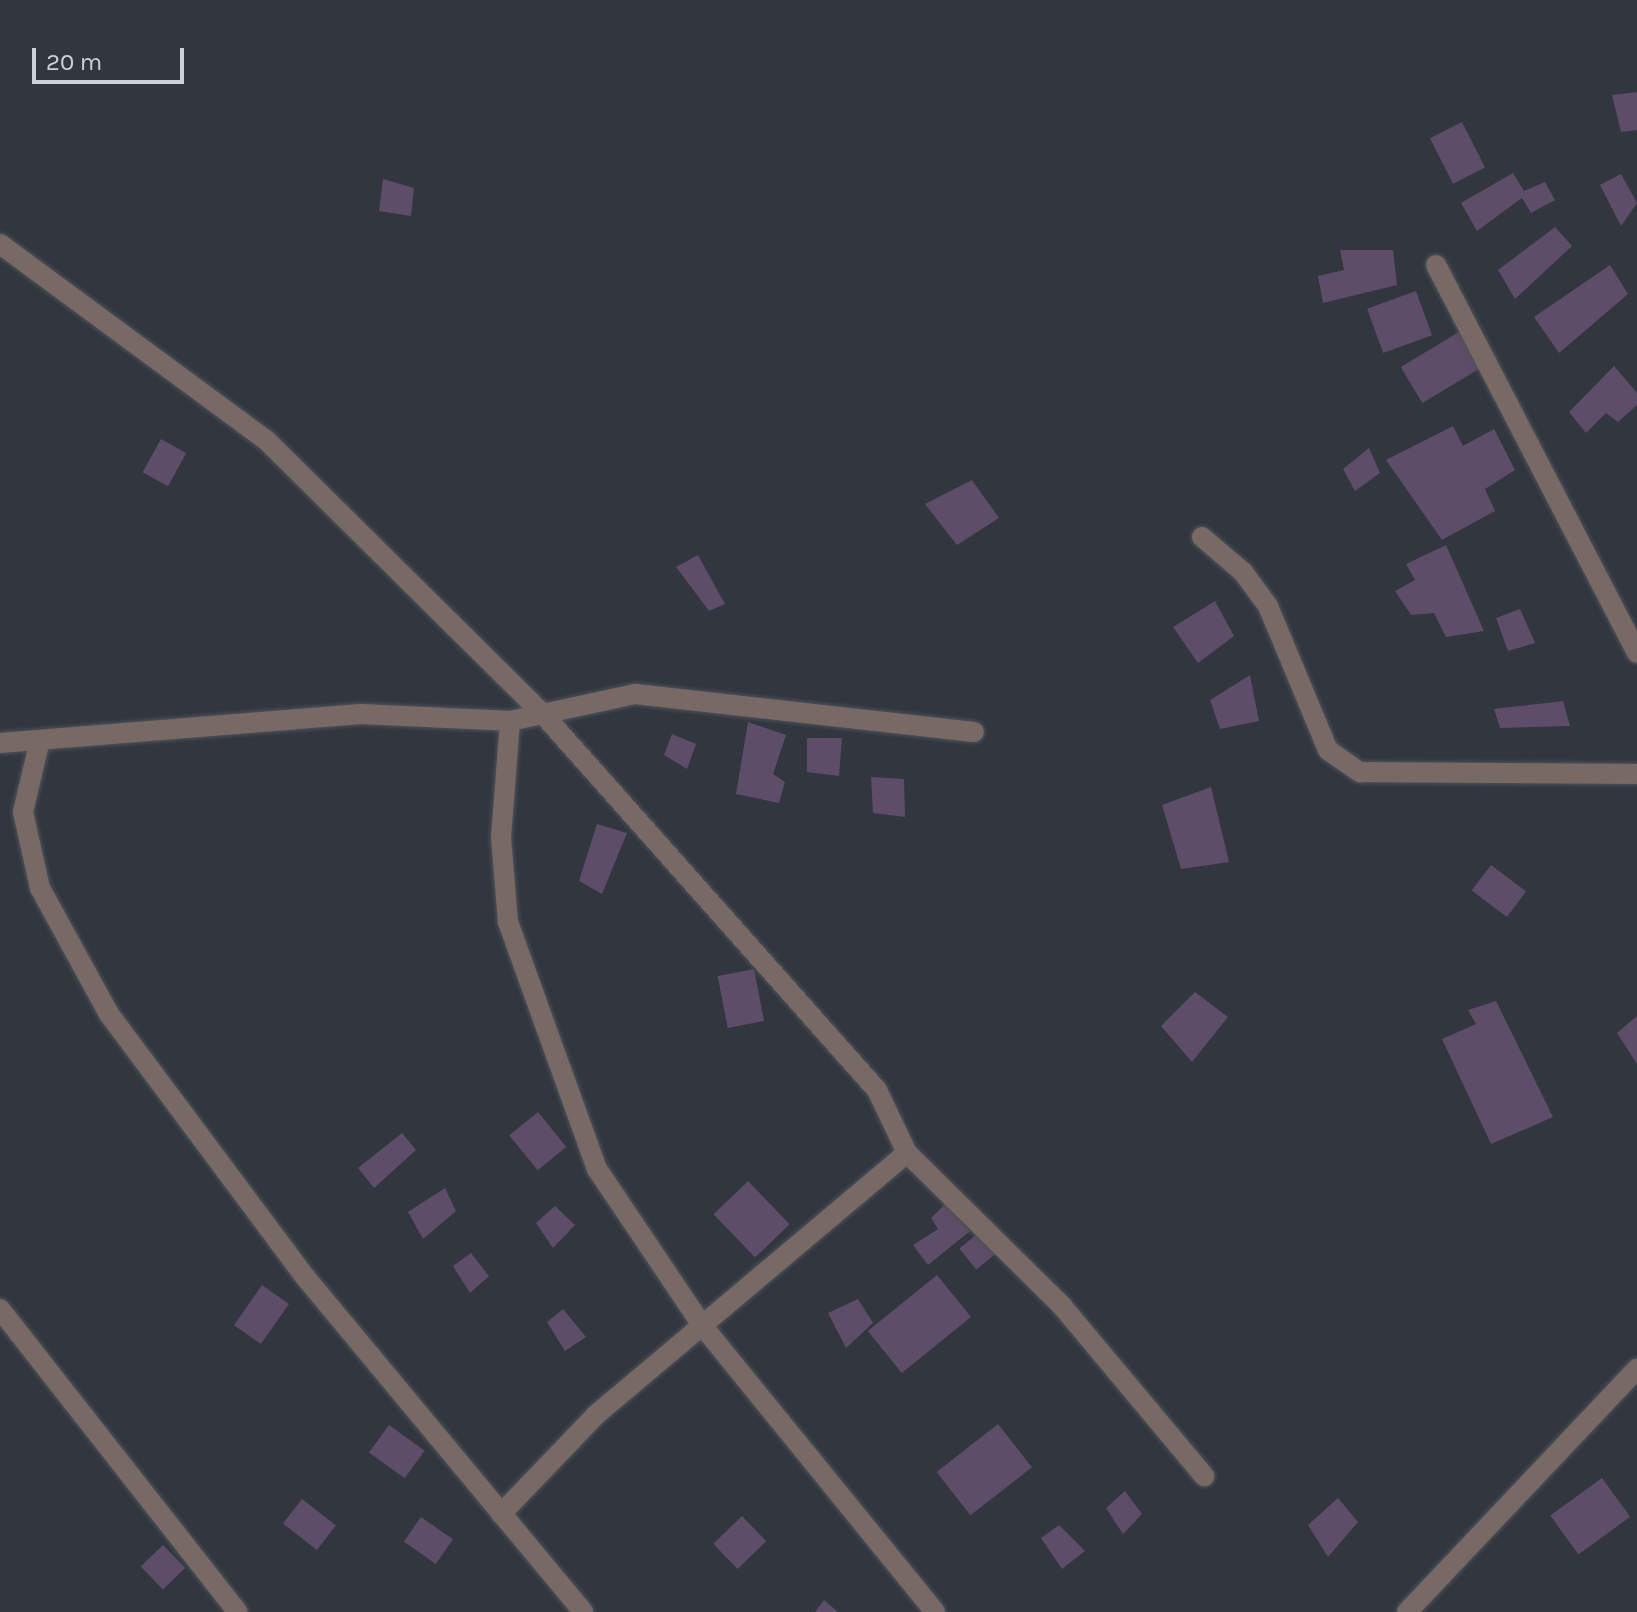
<!DOCTYPE html>
<html>
<head>
<meta charset="utf-8">
<style>
	body { margin:0 }
	#map { position:relative; width:1637px; height:1612px; overflow:hidden; background:#31363f; font-family:Karla,sans-serif }
	div>[style] { position:absolute }
	[style*='--x'] { left:calc(var(--x)*1px); top:calc(var(--y)*1px); width:calc(var(--w)*1px); rotate:calc(var(--a)*1deg) }
	.building>* { inset:0; background:#5e4d68; transform-origin:0 0 }
	.roads { filter:drop-shadow(0 0 2px #4d525a) drop-shadow(0 0 2px #4d525a) }
	.minor>* { height:20px; margin:-10px; padding:0 10px; transform-origin:10px; border-radius:10px; background:#796965 }
	span { translate:-50% -50%; white-space:nowrap; text-align:center; line-height:1.15; -webkit-text-stroke:8px #31363f; paint-order:stroke }
	.scale { position:absolute; left:32px; top:48px; width:152px; height:36px; box-sizing:border-box; border:4px solid #ced1d7; border-top:0; padding-left:10px; font-size:24px; line-height:28px; white-space:nowrap; color:#ced1d7; -webkit-text-stroke:6px #31363f; paint-order:stroke }
</style>
</head>
<body>
<div id="map">
	<div class="building">
		<div style="clip-path:polygon(1637px 92px,1637px 130px,1621px 132px,1612px 95px)"></div>
		<div style="left:1462px;top:122px;width:51px;height:36px;rotate:63deg"></div>
		<div style="clip-path:polygon(1513px 173px,1524px 191px,1545px 182px,1555px 200px,1531px 213px,1522px 198px,1477px 231px,1461px 203px)"></div>
		<div style="clip-path:polygon(1621px 174px,1637px 203px,1621px 226px,1600px 185px)"></div>
		<div style="clip-path:polygon(383px 179px,414px 188px,411px 216px,379px 211px)"></div>
		<div style="clip-path:polygon(1555px 227px,1572px 246px,1515px 299px,1498px 270px)"></div>
		<div style="clip-path:polygon(1340px 250px,1393px 250px,1397px 285px,1323px 303px,1318px 276px,1344px 270px)"></div>
		<div style="clip-path:polygon(1610px 265px,1628px 294px,1559px 353px,1534px 317px)"></div>
		<div style="left:1416px;top:291px;width:47px;height:52px;rotate:70deg"></div>
		<div style="left:1459px;top:332px;width:42px;height:68px;rotate:59deg"></div>
		<div style="clip-path:polygon(1614px 366px,1637px 393px,1637px 405px,1618px 422px,1606px 413px,1586px 433px,1569px 412px)"></div>
		<div style="clip-path:polygon(1453px 426px,1463px 446px,1494px 429px,1515px 470px,1485px 489px,1495px 511px,1442px 540px,1386px 460px)"></div>
		<div style="left:161px;top:439px;width:29px;height:38px;rotate:29deg"></div>
		<div style="clip-path:polygon(1369px 448px,1380px 473px,1355px 491px,1343px 469px)"></div>
		<div style="clip-path:polygon(972px 480px,999px 518px,957px 545px,925px 504px)"></div>
		<div style="clip-path:polygon(1446px 545px,1484px 631px,1446px 637px,1434px 613px,1411px 615px,1395px 591px,1415px 580px,1406px 564px)"></div>
		<div style="clip-path:polygon(698px 555px,725px 604px,709px 611px,676px 567px)"></div>
		<div style="clip-path:polygon(1215px 601px,1234px 636px,1198px 663px,1173px 627px)"></div>
		<div style="clip-path:polygon(1520px 609px,1535px 643px,1508px 651px,1496px 618px)"></div>
		<div style="clip-path:polygon(1250px 675px,1259px 721px,1220px 729px,1210px 700px)"></div>
		<div style="clip-path:polygon(1563px 701px,1570px 726px,1500px 728px,1494px 709px)"></div>
		<div style="clip-path:polygon(748px 722px,786px 735px,773px 774px,785px 782px,779px 803px,736px 794px)"></div>
		<div style="clip-path:polygon(672px 734px,696px 744px,687px 769px,664px 755px)"></div>
		<div style="clip-path:polygon(807px 738px,842px 738px,839px 776px,807px 772px)"></div>
		<div style="clip-path:polygon(871px 777px,904px 779px,905px 817px,873px 813px)"></div>
		<div style="clip-path:polygon(1211px 787px,1229px 862px,1181px 869px,1162px 805px)"></div>
		<div style="clip-path:polygon(597px 824px,627px 833px,602px 894px,579px 881px)"></div>
		<div style="left:1491px;top:865px;width:44px;height:32px;rotate:37deg"></div>
		<div style="left:754px;top:969px;width:53px;height:37px;rotate:79deg"></div>
		<div style="clip-path:polygon(1195px 992px,1228px 1017px,1192px 1062px,1161px 1026px)"></div>
		<div style="clip-path:polygon(1496px 1001px,1553px 1117px,1491px 1144px,1442px 1039px,1476px 1024px,1468px 1010px)"></div>
		<div style="clip-path:polygon(1637px 1016px,1637px 1064px,1617px 1033px)"></div>
		<div style="left:538px;top:1112px;width:45px;height:37px;rotate:51deg"></div>
		<div style="clip-path:polygon(402px 1133px,416px 1150px,374px 1188px,358px 1168px)"></div>
		<div style="left:748px;top:1181px;width:60px;height:48px;rotate:46deg"></div>
		<div style="clip-path:polygon(445px 1188px,456px 1211px,423px 1239px,408px 1212px)"></div>
		<div style="clip-path:polygon(945px 1204px,970px 1231px,928px 1265px,913px 1245px,938px 1229px,931px 1218px)"></div>
		<div style="clip-path:polygon(555px 1206px,575px 1225px,553px 1248px,536px 1223px)"></div>
		<div style="left:981px;top:1231px;width:27px;height:28px;rotate:51deg"></div>
		<div style="clip-path:polygon(471px 1253px,489px 1276px,470px 1293px,453px 1266px)"></div>
		<div style="left:937px;top:1275px;width:54px;height:89px;rotate:51deg"></div>
		<div style="left:262px;top:1285px;width:33px;height:49px;rotate:35deg"></div>
		<div style="clip-path:polygon(858px 1299px,873px 1323px,846px 1348px,828px 1313px)"></div>
		<div style="clip-path:polygon(563px 1309px,586px 1337px,565px 1351px,547px 1322px)"></div>
		<div style="left:998px;top:1424px;width:55px;height:78px;rotate:52deg"></div>
		<div style="left:389px;top:1425px;width:44px;height:34px;rotate:36deg"></div>
		<div style="left:1602px;top:1478px;width:48px;height:64px;rotate:54deg"></div>
		<div style="clip-path:polygon(1125px 1491px,1142px 1514px,1123px 1534px,1106px 1508px)"></div>
		<div style="clip-path:polygon(1338px 1498px,1358px 1522px,1328px 1557px,1308px 1525px)"></div>
		<div style="left:302px;top:1499px;width:43px;height:31px;rotate:38deg"></div>
		<div style="left:742px;top:1516px;width:35px;height:40px;rotate:46deg"></div>
		<div style="left:421px;top:1517px;width:39px;height:30px;rotate:35deg"></div>
		<div style="clip-path:polygon(1059px 1525px,1085px 1551px,1062px 1569px,1041px 1538px)"></div>
		<div style="left:163px;top:1545px;width:32px;height:31px;rotate:46deg"></div>
		<div style="clip-path:polygon(824px 1600px,838px 1612px,815px 1612px)"></div>
	</div>
	<div class="roads">
		<div class="minor">
			<div style="--x:0;--y:244;--w:330;--a:36.4"></div>
			<div style="--x:266;--y:440;--w:390;--a:44.7"></div>
			<div style="--x:543;--y:714;--w:503;--a:48.39"></div>
			<div style="--x:877;--y:1090;--w:70;--a:64.5"></div>
			<div style="--x:907;--y:1153;--w:218;--a:44.6"></div>
			<div style="--x:1062;--y:1306;--w:222;--a:50.1"></div>
			<div style="--x:1436;--y:265;--w:437;--a:62.6"></div>
			<div style="--x:1202;--y:537;--w:54;--a:40.5"></div>
			<div style="--x:1243;--y:572;--w:42;--a:53.7"></div>
			<div style="--x:1268;--y:606;--w:156;--a:67.4"></div>
			<div style="--x:1328;--y:750;--w:39;--a:35"></div>
			<div style="--x:1360;--y:772;--w:277;--a:0.4"></div>
			<div style="--x:510;--y:721;--w:116;--a:94.4"></div>
			<div style="--x:501;--y:837;--w:85;--a:85.3"></div>
			<div style="--x:508;--y:922;--w:263;--a:70.2"></div>
			<div style="--x:597;--y:1169;--w:187;--a:56.1"></div>
			<div style="--x:701;--y:1324;--w:371;--a:50.9"></div>
			<div style="--x:40;--y:740;--w:74;--a:103.3"></div>
			<div style="--x:23;--y:812;--w:78;--a:77.4"></div>
			<div style="--x:40;--y:888;--w:144;--a:61.3"></div>
			<div style="--x:109;--y:1014;--w:329;--a:53.3"></div>
			<div style="--x:306;--y:1278;--w:434;--a:50.3"></div>
			<div style="--x:0;--y:743;--w:362;--a:-4.6"></div>
			<div style="--x:361;--y:714;--w:149;--a:2.7"></div>
			<div style="--x:510;--y:721;--w:128;--a:-12.2"></div>
			<div style="--x:635;--y:694;--w:341;--a:6.4"></div>
			<div style="--x:0;--y:1309;--w:385;--a:51.9"></div>
			<div style="--x:501;--y:1514;--w:139;--a:-46.2"></div>
			<div style="--x:597;--y:1414;--w:405;--a:-40.1"></div>
			<div style="--x:1407;--y:1612;--w:335;--a:-46.6"></div>
		</div>
	</div>
	<div class="scale">20 m</div>
</div>
</body>
</html>
